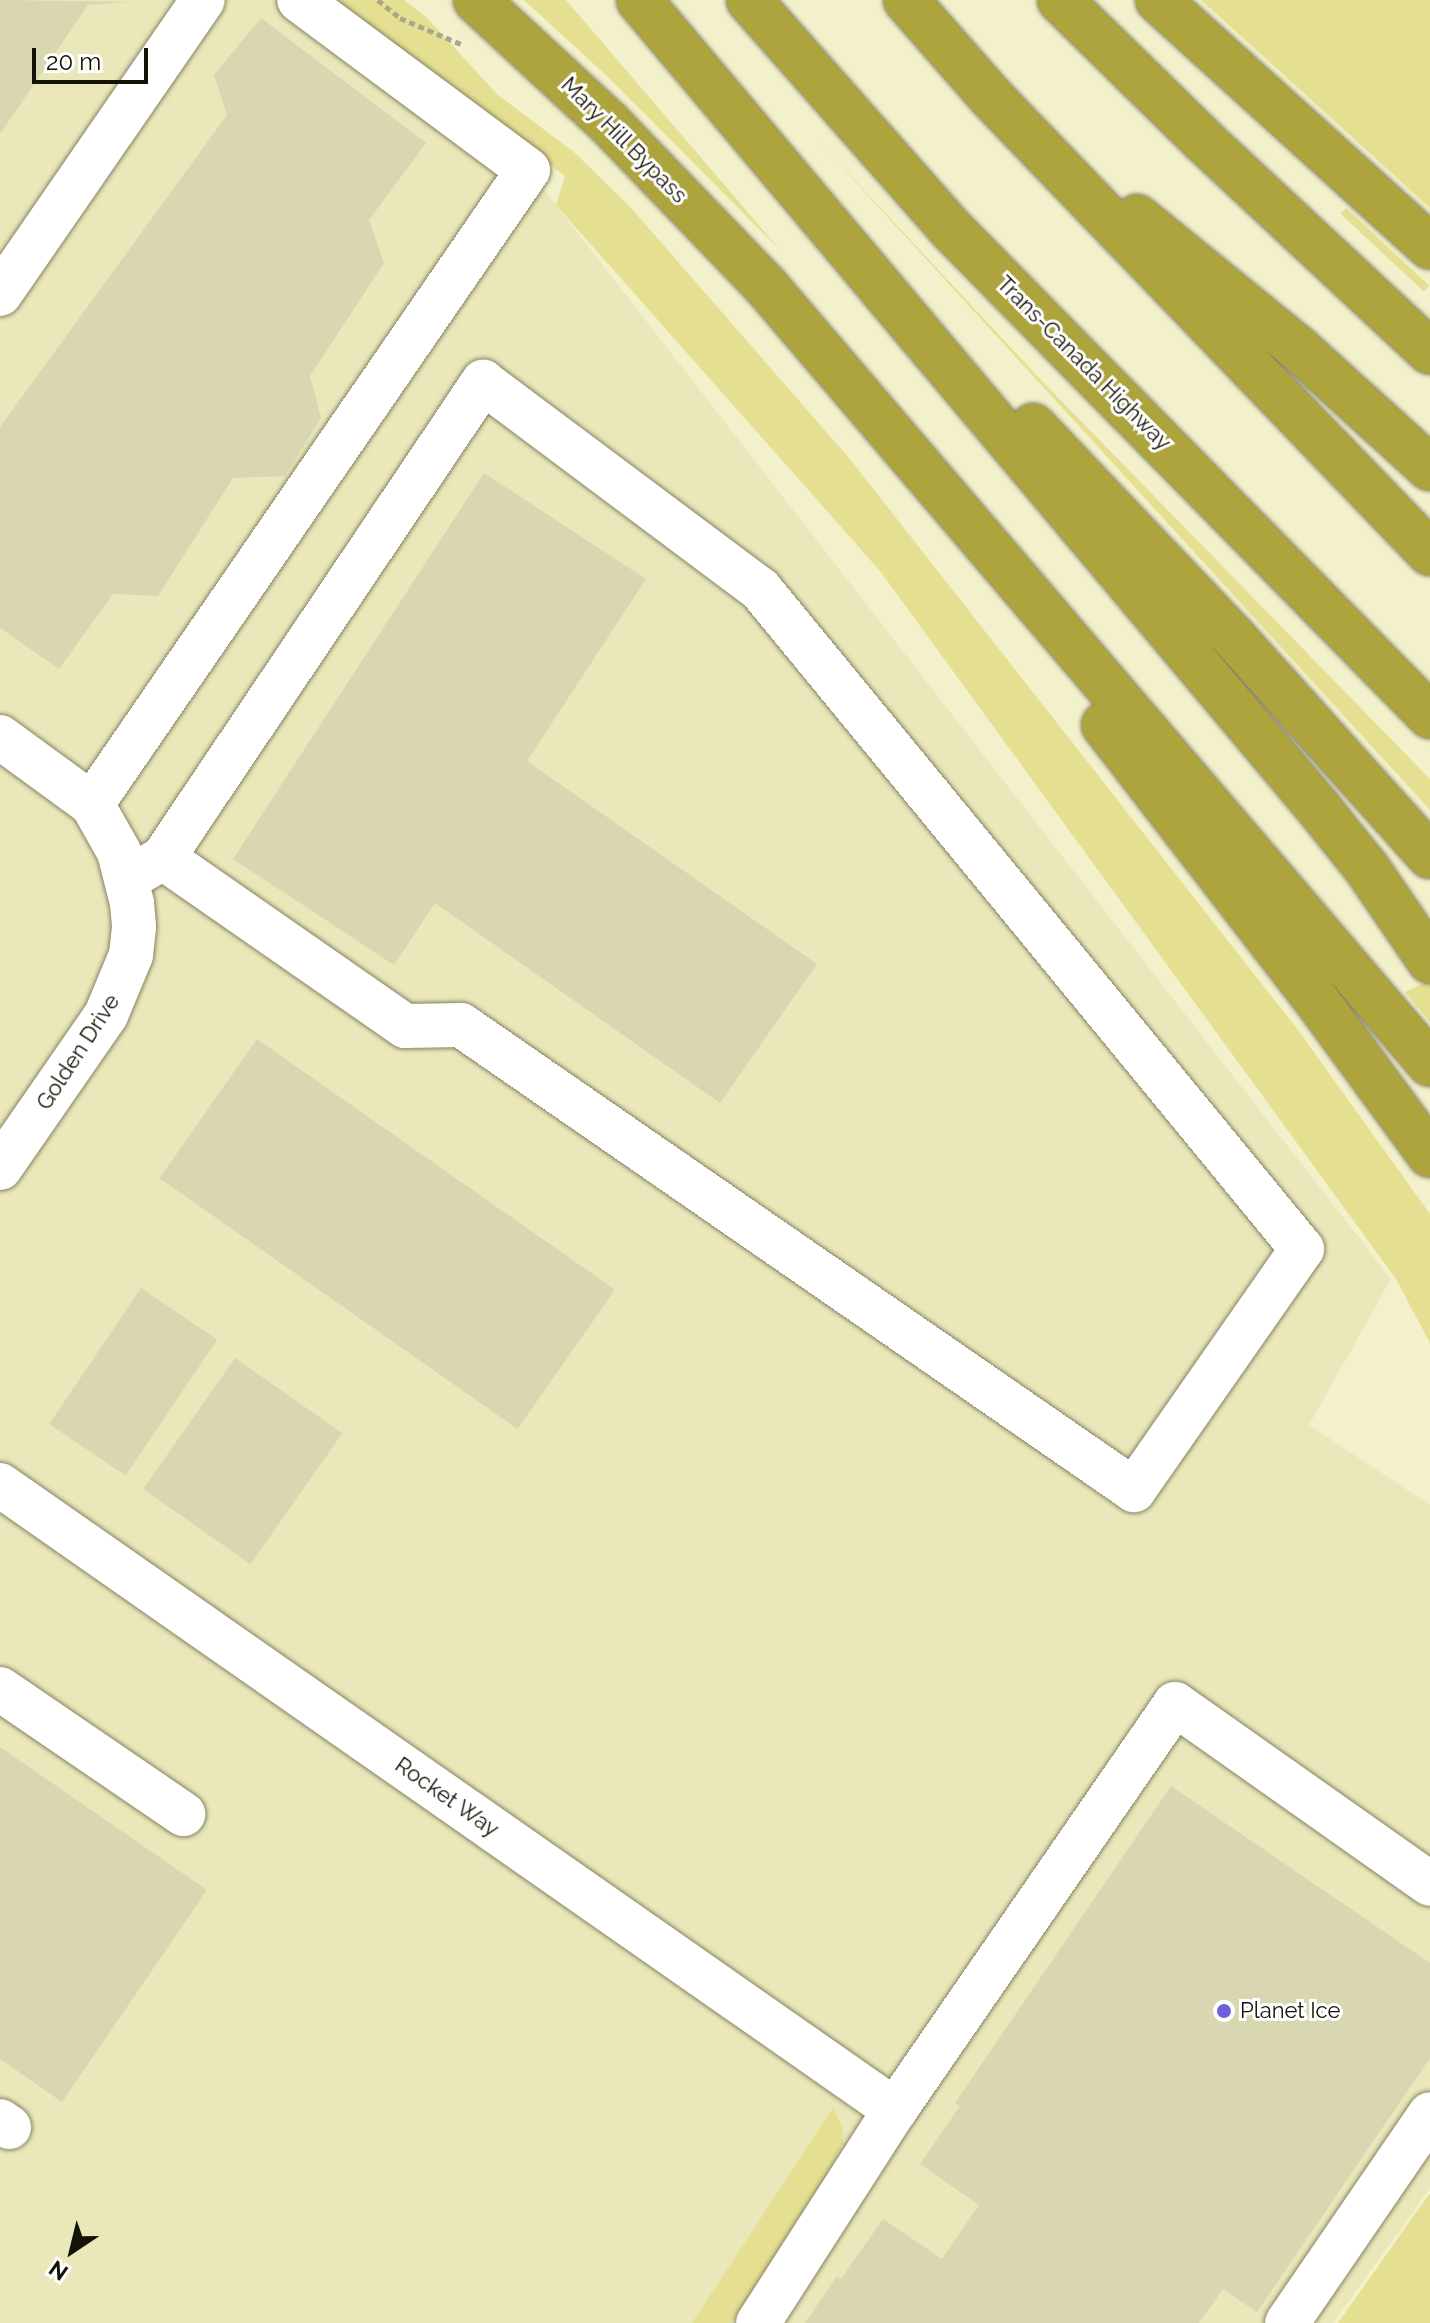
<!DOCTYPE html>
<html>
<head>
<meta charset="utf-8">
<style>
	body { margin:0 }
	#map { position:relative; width:1430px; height:2323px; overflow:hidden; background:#f3f1cc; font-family:Raleway,sans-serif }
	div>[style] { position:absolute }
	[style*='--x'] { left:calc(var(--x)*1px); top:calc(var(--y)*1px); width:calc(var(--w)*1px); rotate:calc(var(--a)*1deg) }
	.built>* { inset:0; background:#eae7ba }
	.green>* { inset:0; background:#e5df92; transform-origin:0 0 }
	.building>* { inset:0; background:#d9d6b2; transform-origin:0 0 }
	.path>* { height:5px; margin-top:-2.5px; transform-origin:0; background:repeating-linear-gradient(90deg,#aaa88b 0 6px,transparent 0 10px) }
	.roads { filter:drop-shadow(0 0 2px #868362) drop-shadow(0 0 2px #868362) }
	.minor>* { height:44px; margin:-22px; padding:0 22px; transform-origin:22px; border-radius:22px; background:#fff }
	.highway>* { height:44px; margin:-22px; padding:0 22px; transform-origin:22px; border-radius:22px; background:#ada43e }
	.dots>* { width:22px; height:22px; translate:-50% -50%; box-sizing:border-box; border:4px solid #fff; border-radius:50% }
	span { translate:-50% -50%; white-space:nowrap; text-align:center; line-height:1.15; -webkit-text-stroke:6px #fff; paint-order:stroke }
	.street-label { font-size:22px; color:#131206 }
	.poi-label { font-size:22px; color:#131206 }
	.left { translate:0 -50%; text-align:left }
	.north { position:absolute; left:32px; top:2211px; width:80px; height:80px; -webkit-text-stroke:6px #fff; paint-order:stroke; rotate:215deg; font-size:22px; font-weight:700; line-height:32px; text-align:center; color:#131206 }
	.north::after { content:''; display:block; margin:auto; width:28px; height:36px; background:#131206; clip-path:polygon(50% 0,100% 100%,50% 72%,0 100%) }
	.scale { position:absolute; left:32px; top:48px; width:116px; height:36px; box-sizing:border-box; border:4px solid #131206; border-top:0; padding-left:10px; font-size:24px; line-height:28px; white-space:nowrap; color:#131206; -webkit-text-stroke:6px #fff; paint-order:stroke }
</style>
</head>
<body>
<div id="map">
	<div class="built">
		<div style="clip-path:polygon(0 0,338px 0,465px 88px,1391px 1279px,1309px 1425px,1430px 1505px,1430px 2188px,1333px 2323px,0 2323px)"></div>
	</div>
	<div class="green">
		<div style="clip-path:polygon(337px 0,404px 0,427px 18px,498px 95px,575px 153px,632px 209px,849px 458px,1298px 1030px,1430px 1214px,1430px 1343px,1396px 1279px,880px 571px,556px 205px,565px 176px)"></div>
		<div style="clip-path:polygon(524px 0,566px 0,781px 251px,608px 77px)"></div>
		<div style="clip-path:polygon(1201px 0,1430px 0,1430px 208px,1318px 106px)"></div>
		<div style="clip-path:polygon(809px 131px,1039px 378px,1430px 779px,1430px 810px)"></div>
		<div style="left:1346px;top:208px;width:114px;height:8px;rotate:43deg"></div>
		<div style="clip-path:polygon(1430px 980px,1430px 1022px,1405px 992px)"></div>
		<div style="clip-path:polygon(833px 2108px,843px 2130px,843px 2142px,818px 2194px,731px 2323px,692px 2323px)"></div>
		<div style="clip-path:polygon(1430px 2193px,1430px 2323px,1338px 2323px)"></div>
	</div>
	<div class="building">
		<div style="clip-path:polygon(0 0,130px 2px,88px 5px,0 134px)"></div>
		<div style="clip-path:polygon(261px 18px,426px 143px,369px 220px,384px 263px,310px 376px,321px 418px,285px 476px,233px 478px,158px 596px,113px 594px,59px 669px,0 628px,0 427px,227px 115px,214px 75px)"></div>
		<div style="clip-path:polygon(484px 473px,646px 579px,527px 761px,817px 964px,720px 1103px,435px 903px,394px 965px,233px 859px)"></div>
		<div style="left:257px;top:1039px;width:437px;height:170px;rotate:35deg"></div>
		<div style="left:141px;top:1288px;width:92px;height:164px;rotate:34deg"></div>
		<div style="left:235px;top:1358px;width:131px;height:160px;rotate:35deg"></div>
		<div style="clip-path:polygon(0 1747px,207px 1890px,62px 2102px,0 2059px)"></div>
		<div style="clip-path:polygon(1171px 1786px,1430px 1963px,1430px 2058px,1257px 2312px,1223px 2289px,1199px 2323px,805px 2323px,837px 2276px,841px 2279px,883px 2219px,942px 2259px,979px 2205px,920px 2164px,960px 2106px,955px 2103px)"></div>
	</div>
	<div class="path">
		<div style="--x:378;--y:0;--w:28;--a:39"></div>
		<div style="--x:400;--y:18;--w:66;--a:23.1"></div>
	</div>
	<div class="roads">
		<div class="minor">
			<div style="--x:0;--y:294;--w:357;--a:-55.4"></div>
			<div style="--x:0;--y:737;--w:114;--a:36.1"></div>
			<div style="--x:92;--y:804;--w:55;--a:60.6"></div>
			<div style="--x:119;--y:852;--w:53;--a:75.7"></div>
			<div style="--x:132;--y:903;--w:24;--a:85"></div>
			<div style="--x:134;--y:927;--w:28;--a:96"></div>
			<div style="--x:131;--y:955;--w:65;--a:112.6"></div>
			<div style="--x:106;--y:1015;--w:186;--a:124.7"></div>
			<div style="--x:92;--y:804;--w:769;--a:-55.48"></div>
			<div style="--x:528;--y:170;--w:285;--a:-143.4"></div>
			<div style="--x:127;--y:879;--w:42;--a:-30.3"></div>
			<div style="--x:163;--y:858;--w:574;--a:-56.09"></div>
			<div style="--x:483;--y:382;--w:346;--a:36.8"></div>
			<div style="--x:760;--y:589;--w:854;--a:50.61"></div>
			<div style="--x:1302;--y:1249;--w:294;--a:124.9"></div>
			<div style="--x:1134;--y:1490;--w:818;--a:-145.36"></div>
			<div style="--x:461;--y:1025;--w:56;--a:179"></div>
			<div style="--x:405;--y:1026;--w:295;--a:-145.2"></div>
			<div style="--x:0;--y:1485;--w:1092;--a:34.93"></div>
			<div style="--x:0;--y:1689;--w:222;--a:34.3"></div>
			<div style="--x:0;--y:2121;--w:11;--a:34"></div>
			<div style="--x:758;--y:2323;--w:253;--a:-57.3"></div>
			<div style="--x:895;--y:2110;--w:493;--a:-55.4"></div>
			<div style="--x:1175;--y:1704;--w:312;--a:35.2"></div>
			<div style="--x:1287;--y:2323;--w:253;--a:-55.6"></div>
		</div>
		<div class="highway">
			<div style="--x:476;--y:0;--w:181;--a:42.8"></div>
			<div style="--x:609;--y:123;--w:225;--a:46.1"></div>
			<div style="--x:765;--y:285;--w:1024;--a:49.51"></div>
			<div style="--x:639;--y:0;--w:1058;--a:49.94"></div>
			<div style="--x:1320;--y:810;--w:77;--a:51.3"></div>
			<div style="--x:1368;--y:870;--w:110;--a:55.7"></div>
			<div style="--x:749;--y:0;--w:305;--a:48.6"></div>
			<div style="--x:951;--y:229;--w:683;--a:45.47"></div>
			<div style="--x:906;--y:0;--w:129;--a:48.8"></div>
			<div style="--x:991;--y:97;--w:633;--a:46.09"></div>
			<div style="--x:1060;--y:0;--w:202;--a:44.4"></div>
			<div style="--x:1204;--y:141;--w:309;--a:43"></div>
			<div style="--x:1158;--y:0;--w:367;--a:42.2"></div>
			<div style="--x:1137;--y:217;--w:209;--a:39.2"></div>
			<div style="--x:1299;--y:349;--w:177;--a:42.3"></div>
			<div style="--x:1033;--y:426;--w:295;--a:46.5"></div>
			<div style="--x:1236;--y:640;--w:290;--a:48.1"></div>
			<div style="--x:1104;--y:725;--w:341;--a:52.3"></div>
			<div style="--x:1313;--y:995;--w:198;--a:53.8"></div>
		</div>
	</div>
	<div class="dots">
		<div style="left:1224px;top:2011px;background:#6f61db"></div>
	</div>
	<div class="street-label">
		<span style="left:624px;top:140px;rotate:45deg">Mary Hill Bypass</span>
		<span style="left:1084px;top:363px;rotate:45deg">Trans-Canada Highway</span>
		<span style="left:78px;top:1052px;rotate:-57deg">Golden Drive</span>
		<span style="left:447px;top:1797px;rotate:35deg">Rocket Way</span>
	</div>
	<div class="poi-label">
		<span class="left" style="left:1240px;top:2011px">Planet Ice</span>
	</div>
	<div class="north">N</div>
	<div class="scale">20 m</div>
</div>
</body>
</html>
